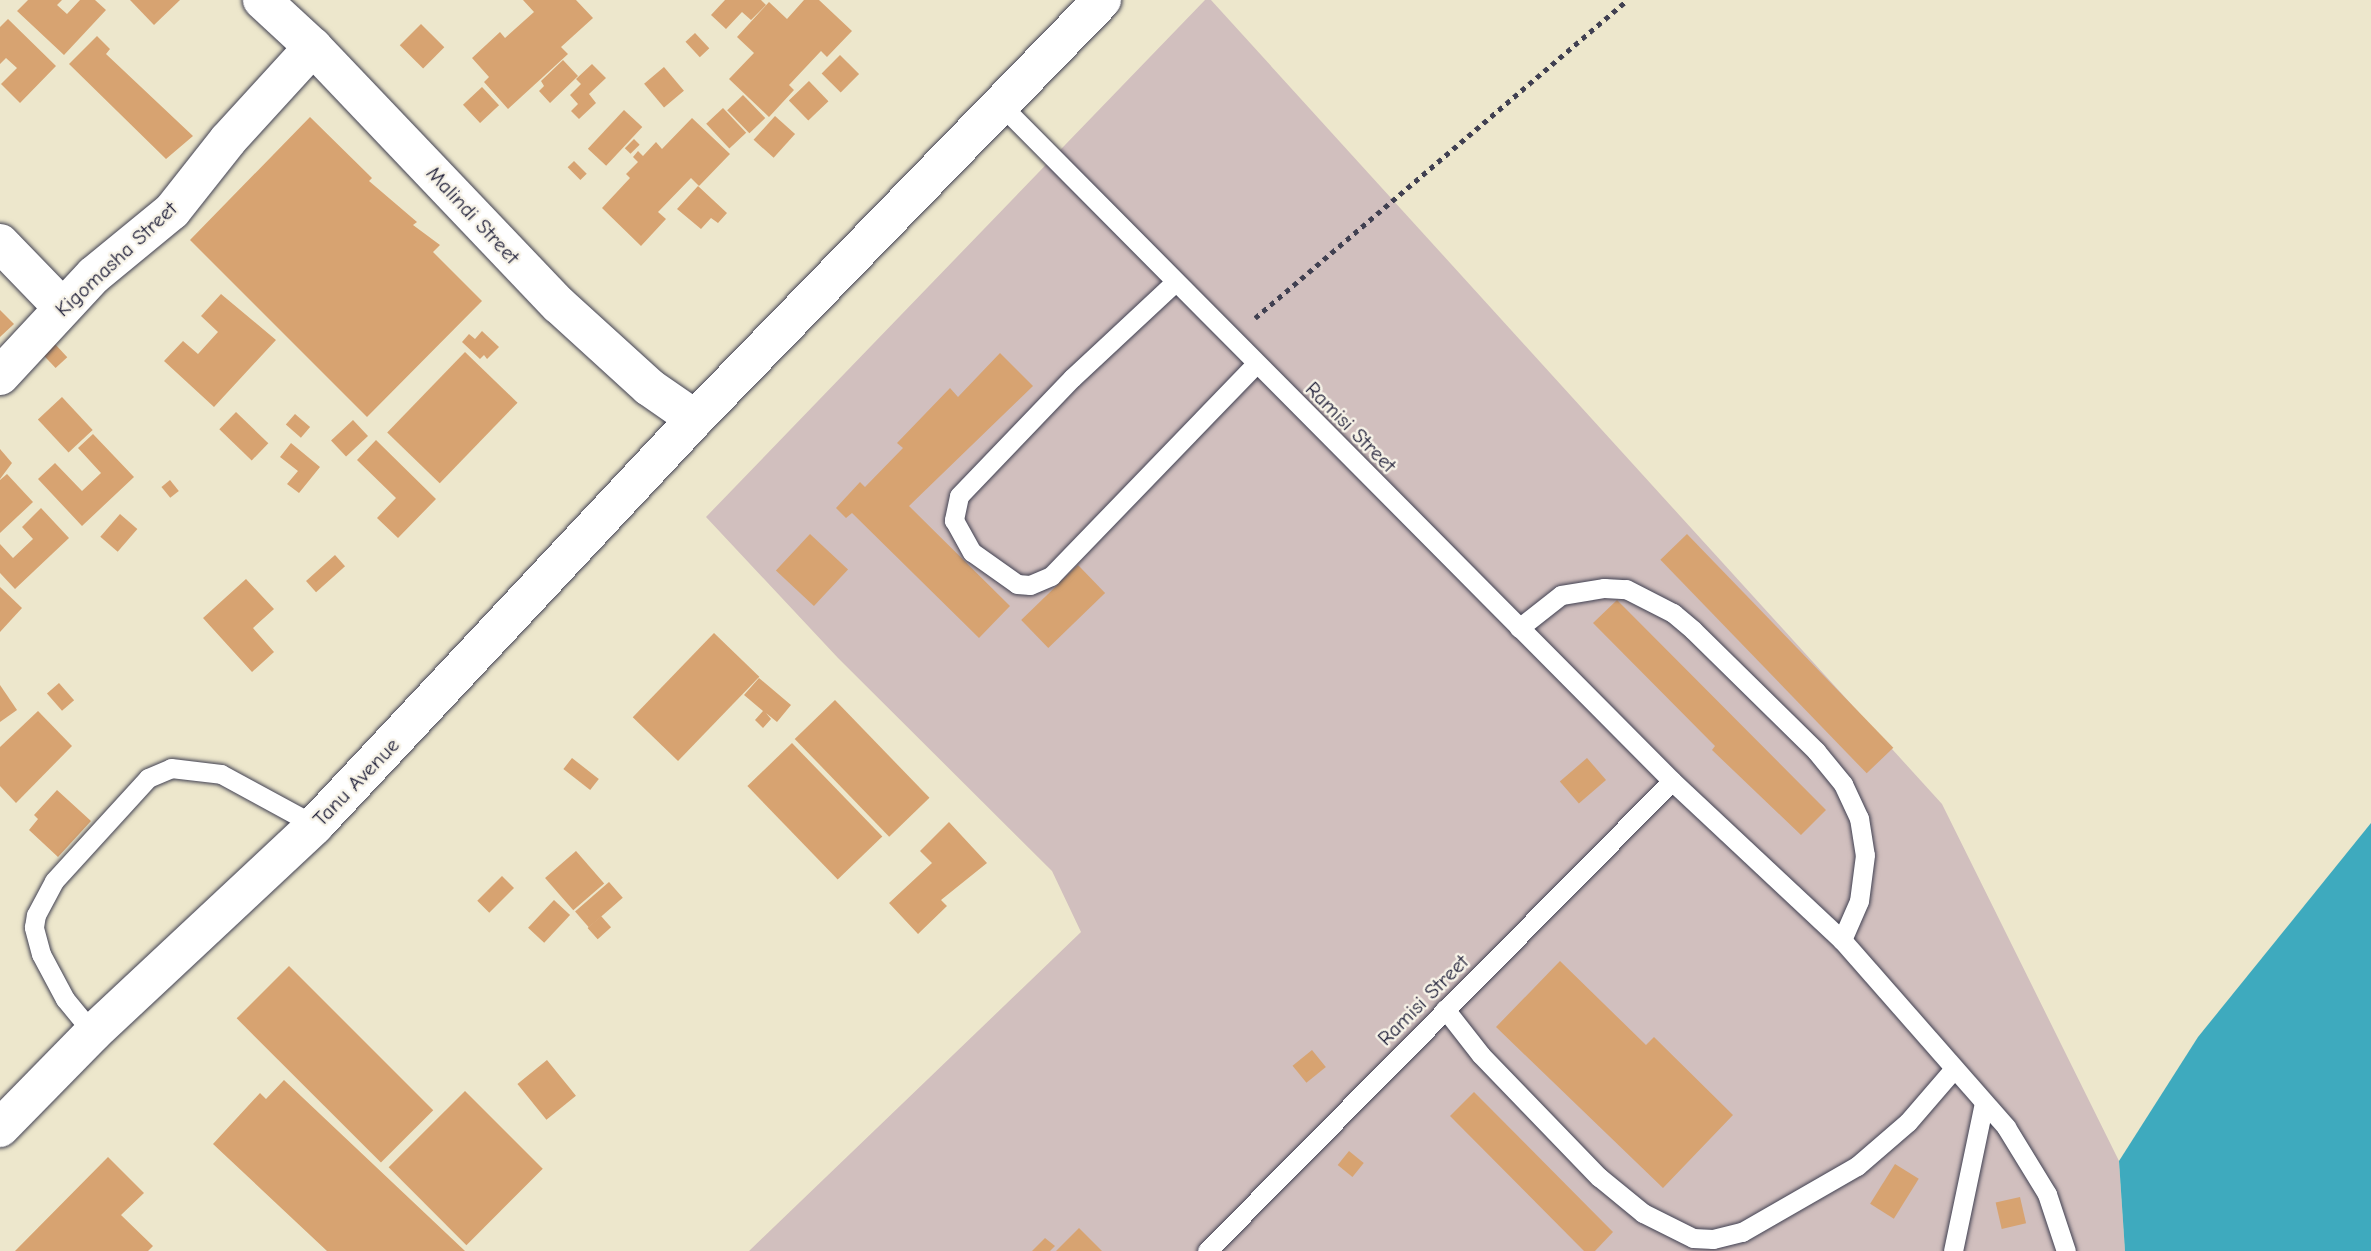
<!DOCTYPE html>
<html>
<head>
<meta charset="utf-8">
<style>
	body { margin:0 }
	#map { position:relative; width:2371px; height:1251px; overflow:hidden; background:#ede7cc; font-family:"Comic Neue",sans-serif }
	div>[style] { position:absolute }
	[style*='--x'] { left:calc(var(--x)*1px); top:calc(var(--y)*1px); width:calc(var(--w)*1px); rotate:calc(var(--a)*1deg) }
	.industrial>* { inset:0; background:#d1bfbe }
	.water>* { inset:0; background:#3eaabe }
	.building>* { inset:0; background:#d7a371; transform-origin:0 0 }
	.path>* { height:4.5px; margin-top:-2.25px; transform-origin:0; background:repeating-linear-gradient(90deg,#404051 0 5px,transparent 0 10px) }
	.roads { filter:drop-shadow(0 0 2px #404051) drop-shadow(0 0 2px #404051) }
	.lane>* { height:19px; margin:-9.5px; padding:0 9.5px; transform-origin:9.5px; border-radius:9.5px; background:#fff }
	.street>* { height:38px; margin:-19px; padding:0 19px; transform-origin:19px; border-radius:19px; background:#fff }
	.secondary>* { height:38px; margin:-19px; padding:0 19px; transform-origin:19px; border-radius:19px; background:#fff }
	span { translate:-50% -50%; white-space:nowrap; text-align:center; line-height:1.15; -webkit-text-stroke:5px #f7f3e8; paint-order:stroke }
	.street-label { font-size:21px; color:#22223b }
</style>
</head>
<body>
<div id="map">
	<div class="industrial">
		<div style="clip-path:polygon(1205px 0,1211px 0,1942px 804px,2119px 1161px,2125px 1251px,749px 1251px,1081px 932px,1052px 871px,838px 658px,706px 517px)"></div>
	</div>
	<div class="water">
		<div style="clip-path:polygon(2371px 823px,2371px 1251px,2125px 1251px,2119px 1161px,2198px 1037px)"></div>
	</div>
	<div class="building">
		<div style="clip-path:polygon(28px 0,62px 0,57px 5px,67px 14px,80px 0,95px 0,106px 10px,64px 55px,17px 11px)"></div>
		<div style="clip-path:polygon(130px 0,180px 0,154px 25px)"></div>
		<div style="clip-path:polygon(523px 0,576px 0,593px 18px,561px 47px,568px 54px,508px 109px,484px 82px,489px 77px,472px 58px,500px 32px,505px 38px,534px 12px)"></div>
		<div style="clip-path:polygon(725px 0,761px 0,766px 5px,751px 20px,742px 12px,726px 29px,711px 15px)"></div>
		<div style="clip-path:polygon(804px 0,819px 0,852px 31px,827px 57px,821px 51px,789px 85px,794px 90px,769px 117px,729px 79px,754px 53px,737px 37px,769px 2px,787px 19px)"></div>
		<div style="clip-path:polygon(8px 19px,56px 66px,20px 103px,1px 84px,17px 68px,6px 58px,0 64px,0 27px)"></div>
		<div style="left:421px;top:24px;width:33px;height:30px;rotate:45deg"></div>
		<div style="left:695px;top:33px;width:21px;height:13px;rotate:47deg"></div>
		<div style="clip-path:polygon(97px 36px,110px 49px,106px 54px,193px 136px,166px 159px,69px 64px)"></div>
		<div style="left:840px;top:55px;width:27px;height:26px;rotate:45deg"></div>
		<div style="clip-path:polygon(563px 60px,578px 76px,550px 103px,539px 91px,544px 86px,541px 81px)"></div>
		<div style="clip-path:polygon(592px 64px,606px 78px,589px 94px,596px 103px,579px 119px,571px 111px,578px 104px,570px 95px,581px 84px,576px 79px)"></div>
		<div style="left:664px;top:67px;width:31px;height:26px;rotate:50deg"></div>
		<div style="left:809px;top:81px;width:28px;height:28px;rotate:46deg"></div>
		<div style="left:482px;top:87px;width:25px;height:26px;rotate:47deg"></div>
		<div style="left:743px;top:95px;width:32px;height:22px;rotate:46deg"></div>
		<div style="left:723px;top:108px;width:34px;height:23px;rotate:47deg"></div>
		<div style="left:624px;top:110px;width:25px;height:53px;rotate:43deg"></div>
		<div style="left:775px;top:116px;width:27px;height:32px;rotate:42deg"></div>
		<div style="clip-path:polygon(310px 117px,372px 178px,369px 181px,417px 222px,413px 225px,440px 245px,433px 252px,482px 301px,367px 417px,190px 240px)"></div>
		<div style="clip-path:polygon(692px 118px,730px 154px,699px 186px,691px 178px,658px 212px,666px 219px,641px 246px,602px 208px,630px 178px,626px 174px,638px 162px,633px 157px,638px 151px,643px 156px,656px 142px,662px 149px)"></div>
		<div style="left:634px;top:139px;width:8px;height:13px;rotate:45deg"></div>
		<div style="left:574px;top:161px;width:18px;height:9px;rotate:45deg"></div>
		<div style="clip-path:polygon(698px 186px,727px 213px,718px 223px,711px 218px,701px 229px,677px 209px)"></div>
		<div style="clip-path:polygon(221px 294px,276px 340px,214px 407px,164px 361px,183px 341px,198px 354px,218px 332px,201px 316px)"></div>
		<div style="clip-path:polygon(0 310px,14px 324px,0 337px)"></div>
		<div style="clip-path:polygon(482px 331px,499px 347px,487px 359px,484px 355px,480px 359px,462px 342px,469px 334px,475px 339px)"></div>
		<div style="left:55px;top:344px;width:18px;height:16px;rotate:47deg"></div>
		<div style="left:465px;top:352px;width:73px;height:112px;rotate:44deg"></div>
		<div style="clip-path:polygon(1000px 353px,1033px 386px,909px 506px,1010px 606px,979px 638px,852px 513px,846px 518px,836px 508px,860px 482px,865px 487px,903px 448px,897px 443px,950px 388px,958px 397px)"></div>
		<div style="left:62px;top:397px;width:45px;height:33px;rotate:47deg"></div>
		<div style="left:236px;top:412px;width:45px;height:24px;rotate:44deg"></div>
		<div style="left:295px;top:414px;width:20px;height:14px;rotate:41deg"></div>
		<div style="left:353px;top:420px;width:22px;height:30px;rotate:47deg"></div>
		<div style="clip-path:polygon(93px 434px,134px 477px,82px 526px,38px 479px,55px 463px,82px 491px,101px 473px,78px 448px)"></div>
		<div style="clip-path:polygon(376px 440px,436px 499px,398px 538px,377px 518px,396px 498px,357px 460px)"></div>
		<div style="clip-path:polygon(291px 443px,320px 467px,299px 493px,287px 484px,298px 471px,280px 457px)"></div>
		<div style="clip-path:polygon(0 449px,12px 463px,0 479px)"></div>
		<div style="clip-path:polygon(7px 474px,33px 502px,0 533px,0 480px)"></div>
		<div style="left:170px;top:480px;width:14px;height:11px;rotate:51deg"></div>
		<div style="clip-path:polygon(41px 508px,69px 538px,15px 589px,0 573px,0 544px,13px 558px,33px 539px,22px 527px)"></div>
		<div style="left:120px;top:514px;width:23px;height:30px;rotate:41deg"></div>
		<div style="left:810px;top:534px;width:52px;height:50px;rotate:43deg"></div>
		<div style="left:1687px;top:534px;width:297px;height:37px;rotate:46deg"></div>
		<div style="left:335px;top:555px;width:15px;height:39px;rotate:48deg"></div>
		<div style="left:1078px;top:565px;width:39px;height:79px;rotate:46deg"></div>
		<div style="clip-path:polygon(246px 579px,274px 609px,253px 628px,274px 652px,252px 672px,203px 618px)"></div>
		<div style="clip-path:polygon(0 587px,22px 608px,0 632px)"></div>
		<div style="clip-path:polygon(1617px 600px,1826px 810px,1801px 835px,1712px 750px,1715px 746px,1593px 623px)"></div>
		<div style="left:714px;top:633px;width:63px;height:117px;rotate:44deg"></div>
		<div style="clip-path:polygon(759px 678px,791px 705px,777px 722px,766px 713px,771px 719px,763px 728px,755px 720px,763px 711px,744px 695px)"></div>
		<div style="left:59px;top:683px;width:23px;height:16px;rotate:49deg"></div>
		<div style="clip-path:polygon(0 685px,17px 710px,0 722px)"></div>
		<div style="left:835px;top:700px;width:136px;height:56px;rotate:46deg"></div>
		<div style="clip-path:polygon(38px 711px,72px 746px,16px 803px,0 786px,0 747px)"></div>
		<div style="left:792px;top:743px;width:130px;height:62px;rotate:46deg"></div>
		<div style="left:572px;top:758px;width:34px;height:14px;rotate:38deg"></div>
		<div style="left:1587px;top:758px;width:29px;height:36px;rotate:49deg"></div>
		<div style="clip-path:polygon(57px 790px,91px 821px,58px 857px,29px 830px,38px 819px,34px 815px)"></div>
		<div style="clip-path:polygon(949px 822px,987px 863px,941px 900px,947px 906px,918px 934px,889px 903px,932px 863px,920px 851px)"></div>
		<div style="left:576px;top:851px;width:43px;height:41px;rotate:49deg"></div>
		<div style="left:502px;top:876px;width:17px;height:35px;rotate:45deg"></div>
		<div style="left:609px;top:882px;width:21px;height:45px;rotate:49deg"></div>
		<div style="left:554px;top:900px;width:22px;height:38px;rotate:43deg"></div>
		<div style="left:601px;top:916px;width:15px;height:18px;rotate:48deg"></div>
		<div style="clip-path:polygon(1560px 961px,1646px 1045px,1654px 1037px,1733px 1115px,1663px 1188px,1496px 1027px)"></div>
		<div style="left:289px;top:966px;width:204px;height:74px;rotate:45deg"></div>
		<div style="left:1312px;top:1050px;width:22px;height:25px;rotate:51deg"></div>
		<div style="left:547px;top:1060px;width:46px;height:38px;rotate:51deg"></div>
		<div style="clip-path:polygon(284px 1080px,465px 1251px,327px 1251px,213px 1144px,260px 1093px,266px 1099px)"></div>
		<div style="left:465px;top:1091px;width:110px;height:108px;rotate:45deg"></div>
		<div style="clip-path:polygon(1474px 1092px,1613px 1232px,1595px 1251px,1584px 1251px,1450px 1116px)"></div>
		<div style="left:1349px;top:1151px;width:19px;height:18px;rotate:39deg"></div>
		<div style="clip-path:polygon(108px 1157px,144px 1193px,121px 1215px,153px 1246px,148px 1251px,15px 1251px)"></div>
		<div style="left:1895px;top:1164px;width:28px;height:47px;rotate:32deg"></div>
		<div style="left:2020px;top:1197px;width:27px;height:25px;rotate:77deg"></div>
		<div style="clip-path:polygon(1079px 1228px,1102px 1251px,1056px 1251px)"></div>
		<div style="clip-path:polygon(1045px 1238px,1055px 1246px,1050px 1251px,1032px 1251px)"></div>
	</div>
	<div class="path">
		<div style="--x:1255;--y:318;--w:489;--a:-40.5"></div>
	</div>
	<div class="roads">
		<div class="lane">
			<div style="--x:1000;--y:104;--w:954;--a:45.21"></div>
			<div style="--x:1672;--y:781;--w:233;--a:43.1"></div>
			<div style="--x:1842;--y:940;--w:249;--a:48.7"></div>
			<div style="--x:2006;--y:1127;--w:79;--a:58.5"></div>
			<div style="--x:2047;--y:1194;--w:60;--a:71.6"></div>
			<div style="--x:1174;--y:283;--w:139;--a:137"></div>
			<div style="--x:1072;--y:378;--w:163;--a:133.8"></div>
			<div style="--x:959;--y:496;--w:25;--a:102"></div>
			<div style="--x:954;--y:520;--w:37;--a:61"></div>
			<div style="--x:972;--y:552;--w:55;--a:35.4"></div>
			<div style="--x:1017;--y:584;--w:13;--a:4"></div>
			<div style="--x:1030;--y:585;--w:23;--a:-23"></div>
			<div style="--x:1051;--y:576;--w:295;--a:-46"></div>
			<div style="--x:1519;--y:628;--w:53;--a:-38.2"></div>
			<div style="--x:1561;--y:595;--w:44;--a:-9.2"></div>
			<div style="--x:1604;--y:588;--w:22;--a:3"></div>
			<div style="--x:1626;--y:589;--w:53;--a:27.1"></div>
			<div style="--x:1673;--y:613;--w:26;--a:40"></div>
			<div style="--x:1693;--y:630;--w:173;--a:44.5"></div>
			<div style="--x:1816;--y:751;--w:43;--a:50.7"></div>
			<div style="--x:1843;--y:784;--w:38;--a:65"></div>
			<div style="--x:1859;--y:818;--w:37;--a:81"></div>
			<div style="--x:1865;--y:855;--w:46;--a:97.4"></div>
			<div style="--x:1859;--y:901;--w:43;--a:113.6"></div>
			<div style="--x:1445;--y:1009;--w:58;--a:52"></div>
			<div style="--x:1481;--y:1055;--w:170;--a:46"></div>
			<div style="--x:1599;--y:1177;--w:57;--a:39.3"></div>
			<div style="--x:1643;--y:1213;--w:56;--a:26.6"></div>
			<div style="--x:1693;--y:1238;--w:20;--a:3"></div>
			<div style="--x:1713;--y:1239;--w:30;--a:-14"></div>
			<div style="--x:1742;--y:1232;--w:133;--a:-29.9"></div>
			<div style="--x:1857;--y:1166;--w:67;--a:-40.8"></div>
			<div style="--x:1908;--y:1122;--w:67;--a:-49.2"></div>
			<div style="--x:93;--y:1033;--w:44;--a:-129.5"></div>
			<div style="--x:65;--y:999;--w:51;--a:-118.1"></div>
			<div style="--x:41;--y:954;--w:28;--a:-105"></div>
			<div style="--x:34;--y:927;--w:12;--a:-81"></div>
			<div style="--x:36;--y:915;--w:38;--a:-62"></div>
			<div style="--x:54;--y:881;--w:139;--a:-47.6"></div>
			<div style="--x:148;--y:778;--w:25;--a:-23"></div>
			<div style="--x:171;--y:768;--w:50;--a:6.8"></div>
			<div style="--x:221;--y:774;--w:107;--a:28.5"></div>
			<div style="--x:1207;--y:1251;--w:661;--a:-45.31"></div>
			<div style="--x:1953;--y:1251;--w:151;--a:-78.2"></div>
		</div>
		<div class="street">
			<div style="--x:262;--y:0;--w:69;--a:42.7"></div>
			<div style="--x:313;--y:47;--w:356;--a:46.4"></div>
			<div style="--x:559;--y:305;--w:122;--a:42.3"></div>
			<div style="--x:649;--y:387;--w:56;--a:34.8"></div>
			<div style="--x:0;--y:243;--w:89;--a:45.9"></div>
			<div style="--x:0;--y:376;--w:138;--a:-47.1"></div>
			<div style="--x:94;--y:275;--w:101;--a:-39.4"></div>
			<div style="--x:172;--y:211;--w:90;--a:-51.7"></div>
			<div style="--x:228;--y:140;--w:126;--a:-47.6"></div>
		</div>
		<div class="secondary">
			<div style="--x:0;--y:1128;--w:133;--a:-45.6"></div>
			<div style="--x:93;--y:1033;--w:304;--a:-43.1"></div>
			<div style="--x:315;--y:825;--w:556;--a:-46.89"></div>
			<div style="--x:695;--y:419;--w:584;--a:-45.83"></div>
		</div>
	</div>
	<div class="street-label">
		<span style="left:473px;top:215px;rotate:47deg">Malindi Street</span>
		<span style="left:116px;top:259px;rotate:-43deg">Kigomasha Street</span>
		<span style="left:1351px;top:427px;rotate:45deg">Ramisi Street</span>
		<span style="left:356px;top:782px;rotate:-46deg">Tanu Avenue</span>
		<span style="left:1423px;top:1000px;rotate:-45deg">Ramisi Street</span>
	</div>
</div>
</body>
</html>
